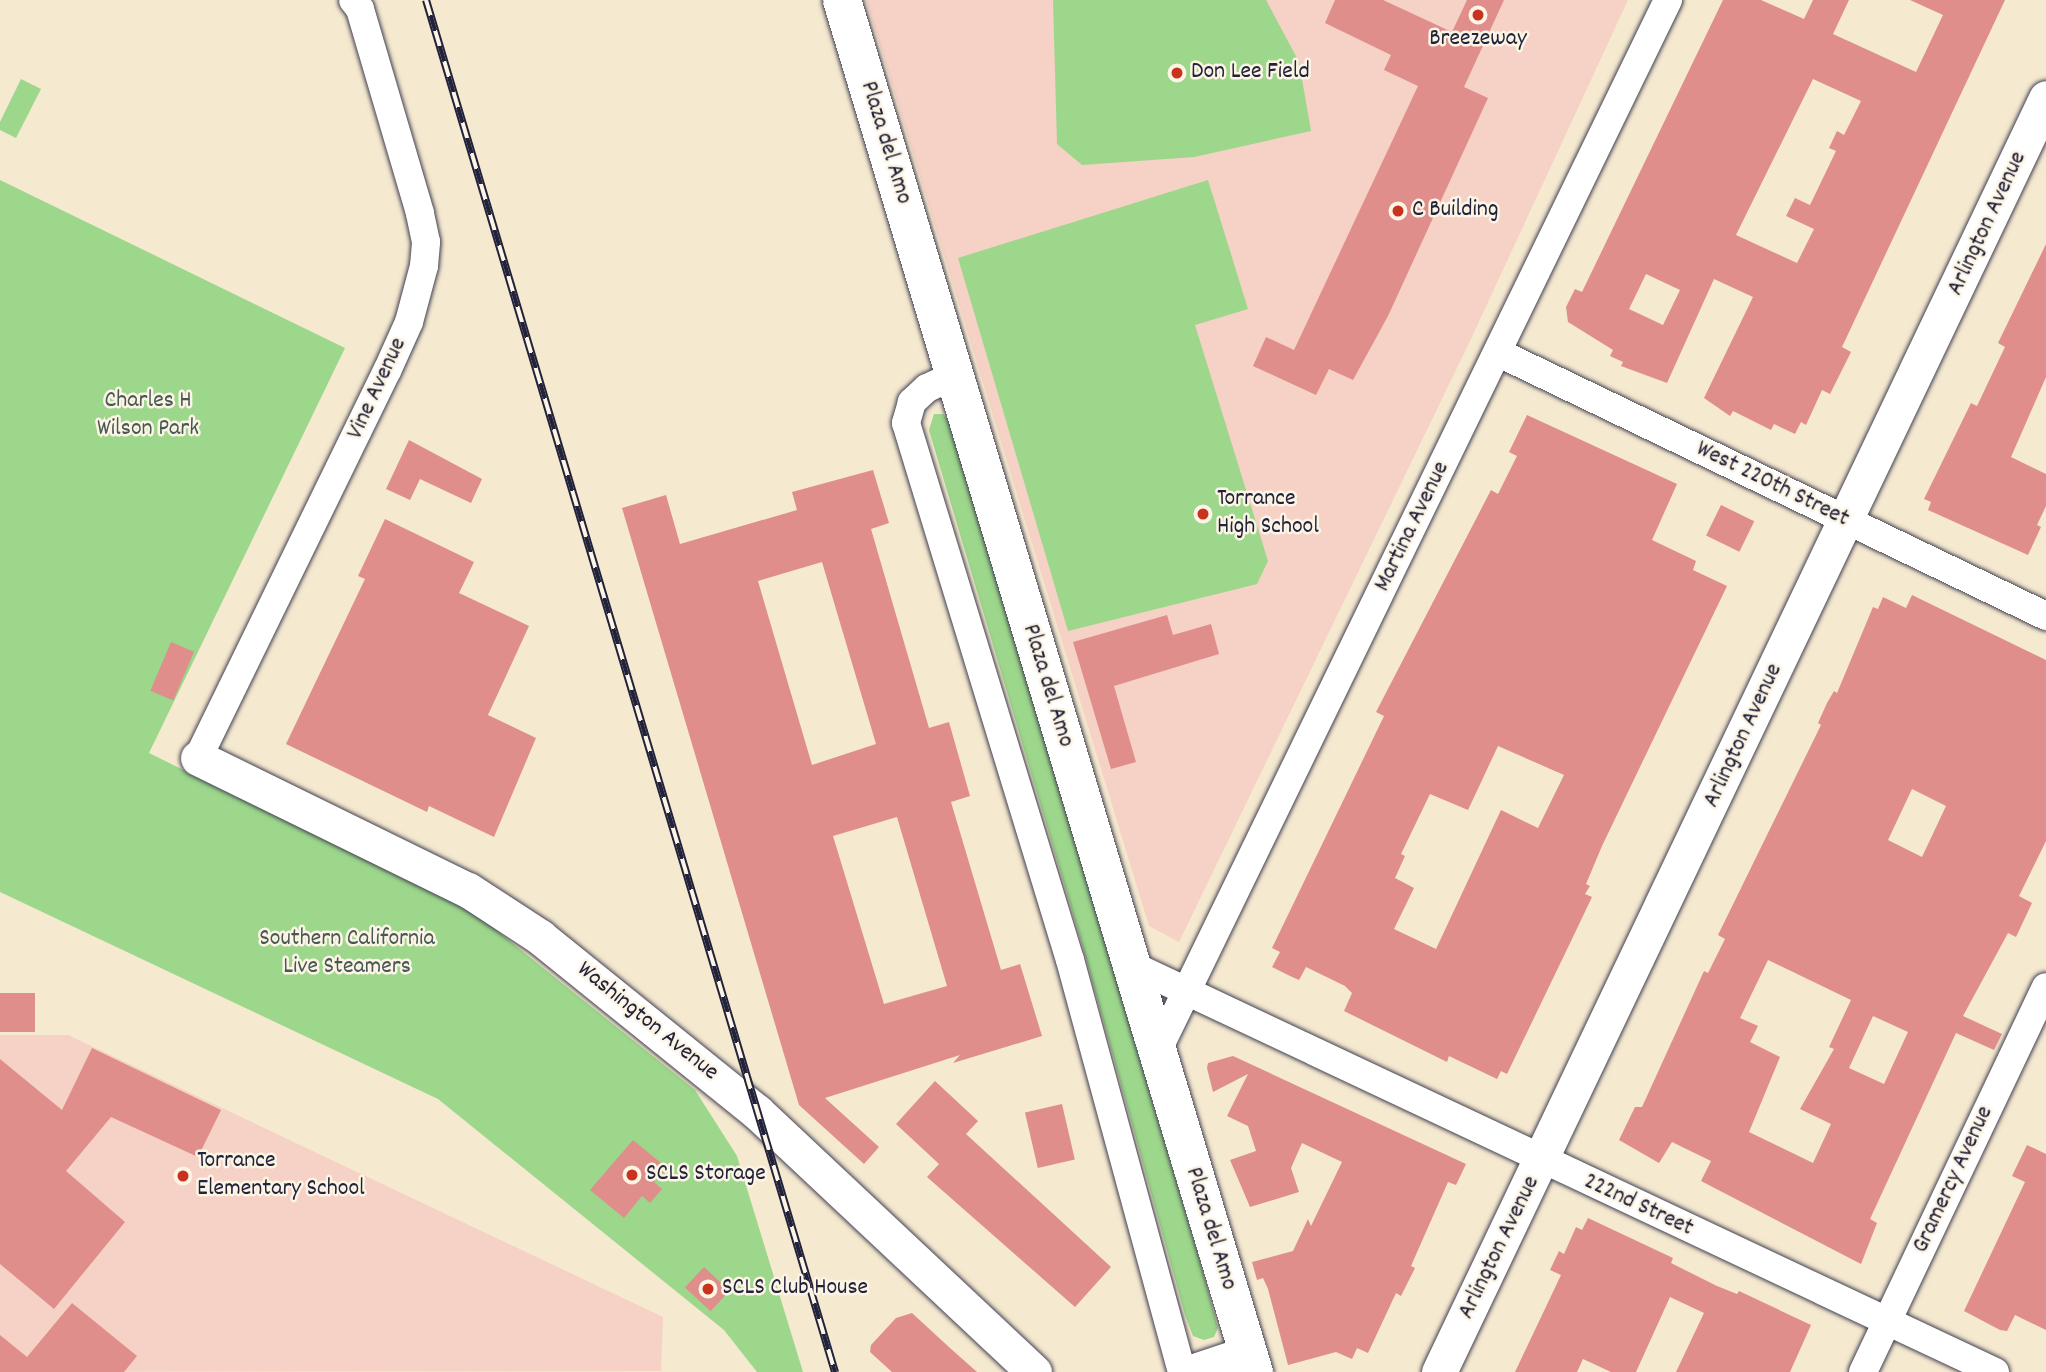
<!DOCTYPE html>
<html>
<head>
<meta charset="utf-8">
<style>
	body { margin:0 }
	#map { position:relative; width:2046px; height:1372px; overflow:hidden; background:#f5e9d0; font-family:Dekko,sans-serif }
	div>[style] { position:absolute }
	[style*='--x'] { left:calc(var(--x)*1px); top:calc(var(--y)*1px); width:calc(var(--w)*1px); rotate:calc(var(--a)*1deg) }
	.built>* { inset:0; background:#f6d1c5 }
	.green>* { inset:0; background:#9cd78b }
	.building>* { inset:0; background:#df8e8b; transform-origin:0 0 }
	.roads { filter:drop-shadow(0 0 2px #424051) drop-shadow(0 0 2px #424051) }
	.minor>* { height:28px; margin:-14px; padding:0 14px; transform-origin:14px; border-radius:14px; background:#fff }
	.tertiary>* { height:35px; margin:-17.5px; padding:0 17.5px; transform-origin:17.5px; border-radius:17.5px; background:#fff }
	.secondary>* { height:38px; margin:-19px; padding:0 19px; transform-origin:19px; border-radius:19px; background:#fff }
	.rail>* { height:8px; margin-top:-4px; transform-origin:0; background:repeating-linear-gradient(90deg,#fcf5e5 0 16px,#22223b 0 32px); box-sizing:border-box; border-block:2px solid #22223b }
	.dots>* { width:19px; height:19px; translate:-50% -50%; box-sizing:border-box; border:4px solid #fcf5e5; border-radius:50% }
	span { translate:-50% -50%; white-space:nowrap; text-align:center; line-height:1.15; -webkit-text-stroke:5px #fcf5e5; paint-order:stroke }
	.poi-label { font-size:24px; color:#22223b }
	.left { translate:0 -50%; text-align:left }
	.street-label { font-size:24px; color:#22223b }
	.park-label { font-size:24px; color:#475853 }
</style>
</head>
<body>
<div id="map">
	<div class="built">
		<div style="clip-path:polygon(866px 0,1628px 0,1470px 341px,1179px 942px,1149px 926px)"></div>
		<div style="clip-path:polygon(0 1035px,68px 1035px,663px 1317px,661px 1371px,0 1372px)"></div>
	</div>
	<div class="green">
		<div style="clip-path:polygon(1053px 0,1266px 0,1299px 62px,1311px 131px,1194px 157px,1082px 165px,1057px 144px)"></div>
		<div style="clip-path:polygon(21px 79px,41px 89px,16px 138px,0 130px,0 122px)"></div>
		<div style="clip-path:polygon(0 180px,345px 348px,149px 753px,476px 914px,695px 1090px,737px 1156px,803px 1372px,757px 1372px,724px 1330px,438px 1099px,0 892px)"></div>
		<div style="clip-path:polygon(1208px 180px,1248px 309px,1195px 325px,1268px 561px,1257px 584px,1068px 631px,958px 258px)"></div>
		<div style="clip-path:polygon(934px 414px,943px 414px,950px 422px,1198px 1254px,1218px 1328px,1214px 1337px,1204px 1340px,1193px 1336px,1185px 1315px,1082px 944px,929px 430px)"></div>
	</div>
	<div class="building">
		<div style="clip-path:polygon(1335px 0,1383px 0,1452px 32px,1467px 0,1504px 0,1464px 87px,1488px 98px,1388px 316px,1353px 380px,1329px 369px,1316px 395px,1253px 366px,1266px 337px,1294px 350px,1418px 86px,1384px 70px,1391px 55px,1325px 23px)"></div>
		<div style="clip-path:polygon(evenodd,1723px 0,1761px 0,1804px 19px,1813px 0,1849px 0,1833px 34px,1916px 72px,1943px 15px,1910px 0,2005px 0,1842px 347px,1851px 352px,1830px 394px,1822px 390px,1806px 425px,1801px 422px,1795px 434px,1774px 424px,1771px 430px,1733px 411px,1730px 416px,1704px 398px,1753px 297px,1714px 279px,1667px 383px,1621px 366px,1623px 362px,1610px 356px,1613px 350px,1568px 322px,1566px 307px,1575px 289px,1582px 292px,1723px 0,1813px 79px,1861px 101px,1844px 135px,1837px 131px,1829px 148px,1836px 151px,1810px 205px,1795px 198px,1786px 216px,1814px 229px,1797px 263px,1736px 235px,1813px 79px,1723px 0,1646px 274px,1680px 290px,1663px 325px,1629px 309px,1646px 274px)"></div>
		<div style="clip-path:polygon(2046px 244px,2046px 377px,2011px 457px,2046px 474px,2046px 506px,2037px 525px,2041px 527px,2028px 555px,1928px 510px,1931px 502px,1924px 499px,1971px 403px,1977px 406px,1986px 387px,2005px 347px,1998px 343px)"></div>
		<div style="clip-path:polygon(evenodd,1527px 415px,1677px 484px,1652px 540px,1696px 561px,1693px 570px,1727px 586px,1602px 846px,1586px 884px,1590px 886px,1585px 894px,1592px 897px,1572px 939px,1507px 1074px,1501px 1071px,1497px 1079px,1449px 1056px,1447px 1062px,1344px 1011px,1352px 993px,1345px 986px,1306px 967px,1299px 980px,1290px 976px,1272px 967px,1280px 952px,1272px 948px,1384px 716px,1376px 712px,1491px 490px,1498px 494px,1517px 456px,1509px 452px,1527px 415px,1498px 746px,1564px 775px,1538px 828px,1501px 810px,1436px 949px,1394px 929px,1414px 888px,1395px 878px,1405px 856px,1401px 854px,1430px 794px,1468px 810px,1498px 746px)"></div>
		<div style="clip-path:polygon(409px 440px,482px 479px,471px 503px,420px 479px,410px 500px,386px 489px)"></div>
		<div style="clip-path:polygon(evenodd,873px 470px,889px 523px,871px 529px,929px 728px,949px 722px,970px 796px,951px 802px,1001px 970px,1020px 964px,1042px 1036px,953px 1063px,960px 1055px,825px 1098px,879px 1147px,864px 1164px,799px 1105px,622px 508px,666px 495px,680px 544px,797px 510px,792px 492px,873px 470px,822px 562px,876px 744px,812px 765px,758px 581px,822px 562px,873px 470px,897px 817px,947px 986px,884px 1004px,833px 836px,897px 817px)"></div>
		<div style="left:1721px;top:505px;width:37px;height:34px;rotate:26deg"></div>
		<div style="clip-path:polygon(385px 519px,474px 562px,459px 593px,529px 626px,488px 715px,536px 738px,494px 837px,429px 806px,427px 812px,286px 744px,365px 579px,358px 576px)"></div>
		<div style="clip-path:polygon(evenodd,1912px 595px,2046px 660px,2046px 841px,2019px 896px,2032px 903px,2016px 937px,2008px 933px,1963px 1016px,2002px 1034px,1994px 1050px,1956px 1033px,1870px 1219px,1877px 1223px,1861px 1264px,1701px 1181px,1711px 1161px,1672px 1142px,1659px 1163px,1619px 1140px,1635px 1107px,1642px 1107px,1704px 971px,1708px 973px,1725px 939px,1718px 935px,1821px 725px,1818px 723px,1827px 703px,1834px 691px,1837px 693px,1873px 607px,1878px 609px,1883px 597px,1906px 608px,1912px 595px,1912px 789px,1946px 806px,1922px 857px,1888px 840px,1912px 789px,1912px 595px,1768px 960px,1851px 1000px,1829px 1047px,1834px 1049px,1800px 1109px,1831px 1124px,1813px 1163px,1749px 1132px,1780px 1057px,1750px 1042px,1758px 1026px,1740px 1018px,1768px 960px,1912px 595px,1873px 1016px,1908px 1032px,1884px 1084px,1849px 1068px,1873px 1016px)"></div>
		<div style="clip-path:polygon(1167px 615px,1173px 635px,1211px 624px,1219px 654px,1114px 686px,1136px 762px,1111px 769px,1073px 642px)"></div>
		<div style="left:171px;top:642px;width:25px;height:53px;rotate:23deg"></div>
		<div style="left:0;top:993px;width:35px;height:39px"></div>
		<div style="clip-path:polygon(92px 1048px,221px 1110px,198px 1157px,111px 1117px,66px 1171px,125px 1222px,54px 1309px,0 1264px,0 1059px,62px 1110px)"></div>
		<div style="clip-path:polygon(1233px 1056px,1466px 1164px,1456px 1185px,1448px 1182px,1411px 1266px,1415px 1268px,1401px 1296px,1396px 1293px,1368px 1353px,1357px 1348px,1352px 1359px,1336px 1352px,1288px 1365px,1268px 1289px,1263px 1278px,1257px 1280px,1252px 1262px,1293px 1251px,1308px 1219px,1311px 1226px,1342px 1162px,1302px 1143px,1291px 1168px,1299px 1192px,1250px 1207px,1230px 1160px,1256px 1151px,1248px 1126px,1227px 1116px,1248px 1074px,1213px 1092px,1207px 1068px,1208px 1063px)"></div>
		<div style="clip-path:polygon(935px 1081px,978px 1121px,966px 1134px,1111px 1267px,1075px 1307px,927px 1177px,939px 1164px,896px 1124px)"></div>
		<div style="left:1062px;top:1104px;width:57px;height:38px;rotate:77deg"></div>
		<div style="clip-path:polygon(633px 1140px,667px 1168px,654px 1182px,662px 1189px,650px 1203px,642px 1196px,624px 1218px,590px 1190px)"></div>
		<div style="clip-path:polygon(2027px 1145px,2046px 1154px,2046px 1330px,2015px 1315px,2007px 1331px,2000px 1330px,1964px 1311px,2025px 1182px,2012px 1176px)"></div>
		<div style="clip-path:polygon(1588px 1218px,1673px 1258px,1671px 1263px,1717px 1286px,1737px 1294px,1739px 1291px,1811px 1325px,1790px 1372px,1676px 1372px,1704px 1313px,1670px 1297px,1636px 1372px,1611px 1372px,1583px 1359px,1577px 1372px,1515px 1372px,1561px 1275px,1550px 1270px,1559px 1251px,1564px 1254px,1576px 1227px,1582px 1230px)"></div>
		<div style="left:704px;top:1267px;width:35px;height:28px;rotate:43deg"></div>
		<div style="clip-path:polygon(72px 1303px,137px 1356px,124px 1372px,0 1372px,0 1335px,27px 1357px)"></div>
		<div style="clip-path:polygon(912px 1313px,950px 1348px,977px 1372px,892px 1372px,870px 1352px,871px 1345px,896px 1318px)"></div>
	</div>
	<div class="roads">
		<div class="minor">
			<div style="--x:1499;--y:353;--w:607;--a:25.68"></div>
			<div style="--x:953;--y:376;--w:29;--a:155"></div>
			<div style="--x:927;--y:388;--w:21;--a:137"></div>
			<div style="--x:912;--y:402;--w:22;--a:106"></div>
			<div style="--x:906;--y:423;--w:561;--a:73.02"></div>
			<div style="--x:1070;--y:960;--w:427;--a:74.8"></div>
			<div style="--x:198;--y:758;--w:431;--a:-64"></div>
			<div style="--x:387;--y:371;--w:54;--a:-65.8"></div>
			<div style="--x:409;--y:322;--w:58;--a:-75"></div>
			<div style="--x:424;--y:266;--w:24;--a:-85"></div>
			<div style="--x:426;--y:242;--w:30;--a:-102"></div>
			<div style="--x:420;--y:213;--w:213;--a:-106.4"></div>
			<div style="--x:360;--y:9;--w:11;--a:-128"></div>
			<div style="--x:1131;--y:965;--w:955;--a:25.22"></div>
			<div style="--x:1156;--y:1054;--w:1172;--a:-64.09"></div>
			<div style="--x:1863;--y:1372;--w:426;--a:-64.6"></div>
		</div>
		<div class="tertiary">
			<div style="--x:198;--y:758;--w:301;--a:26.1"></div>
			<div style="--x:468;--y:890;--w:86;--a:33.1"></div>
			<div style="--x:540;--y:937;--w:279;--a:38.9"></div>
			<div style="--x:757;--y:1112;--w:380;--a:43.2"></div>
			<div style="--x:1191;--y:1372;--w:60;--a:-18.4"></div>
			<div style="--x:1439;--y:1372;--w:1411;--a:-64.52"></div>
		</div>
		<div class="secondary">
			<div style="--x:842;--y:0;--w:1433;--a:73.29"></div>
		</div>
	</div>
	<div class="rail">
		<div style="--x:426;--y:0;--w:1432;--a:73.4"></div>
	</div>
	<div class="dots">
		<div style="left:1478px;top:15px;background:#c8321e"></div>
		<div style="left:1177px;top:73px;background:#c8321e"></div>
		<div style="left:1398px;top:211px;background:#c8321e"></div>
		<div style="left:1203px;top:514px;background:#c8321e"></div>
		<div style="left:632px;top:1175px;background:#c8321e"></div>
		<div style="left:183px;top:1176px;background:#c8321e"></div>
		<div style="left:708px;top:1289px;background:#c8321e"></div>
	</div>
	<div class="poi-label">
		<span style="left:1478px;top:40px">Breezeway</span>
		<span class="left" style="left:1191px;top:73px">Don Lee Field</span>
		<span class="left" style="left:1412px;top:211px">C Building</span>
		<span class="left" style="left:1217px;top:514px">Torrance<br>High School</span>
		<span class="left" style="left:197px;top:1176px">Torrance<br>Elementary School</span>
		<span class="left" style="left:646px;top:1175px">SCLS Storage</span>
		<span class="left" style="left:722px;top:1289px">SCLS Club House</span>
	</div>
	<div class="street-label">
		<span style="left:885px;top:143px;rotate:73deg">Plaza del Amo</span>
		<span style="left:1988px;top:224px;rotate:-65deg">Arlington Avenue</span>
		<span style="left:378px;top:389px;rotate:-65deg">Vine Avenue</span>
		<span style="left:1772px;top:485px;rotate:26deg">West 220th Street</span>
		<span style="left:1413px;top:527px;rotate:-64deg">Martina Avenue</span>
		<span style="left:1047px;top:686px;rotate:73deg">Plaza del Amo</span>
		<span style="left:1744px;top:736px;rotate:-65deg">Arlington Avenue</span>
		<span style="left:647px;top:1022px;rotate:39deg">Washington Avenue</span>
		<span style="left:1954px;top:1180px;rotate:-65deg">Gramercy Avenue</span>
		<span style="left:1638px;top:1206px;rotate:25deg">222nd Street</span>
		<span style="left:1210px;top:1229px;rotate:73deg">Plaza del Amo</span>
		<span style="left:1500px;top:1248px;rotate:-64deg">Arlington Avenue</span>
	</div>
	<div class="park-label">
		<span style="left:148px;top:416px">Charles H<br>Wilson Park</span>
		<span style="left:347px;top:954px">Southern California<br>Live Steamers</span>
	</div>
</div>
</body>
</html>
